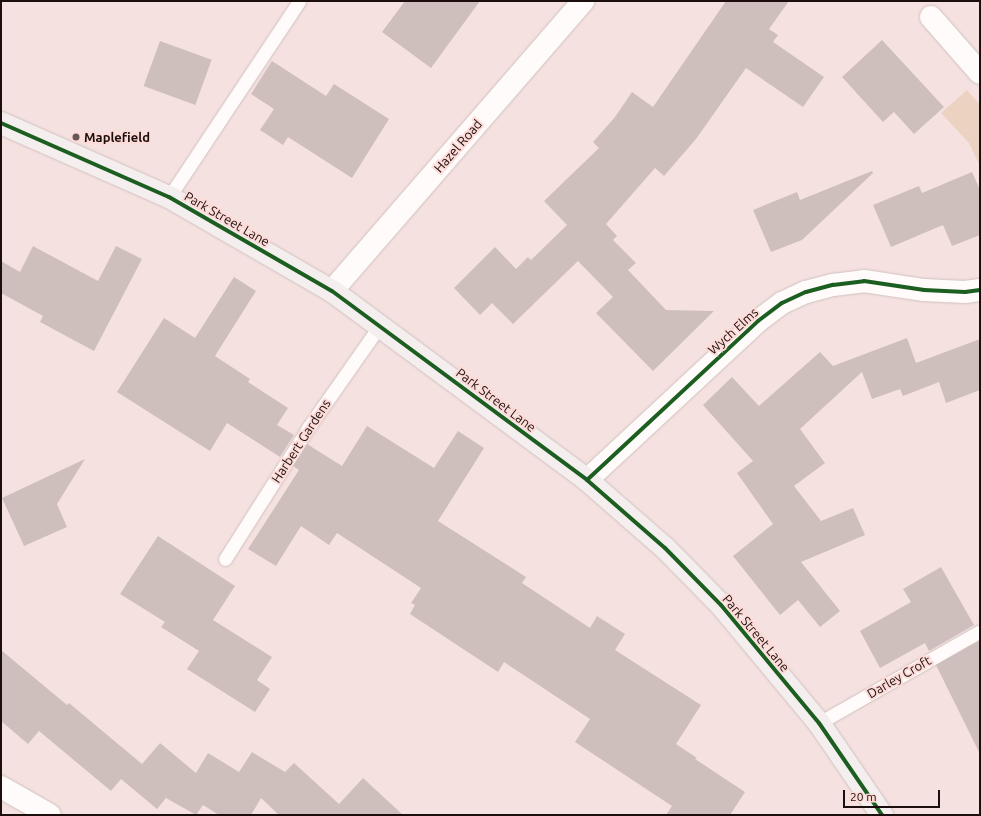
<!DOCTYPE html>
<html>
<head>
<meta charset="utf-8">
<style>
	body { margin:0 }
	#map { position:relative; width:981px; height:816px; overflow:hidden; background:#f5e2e0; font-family:Ubuntu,sans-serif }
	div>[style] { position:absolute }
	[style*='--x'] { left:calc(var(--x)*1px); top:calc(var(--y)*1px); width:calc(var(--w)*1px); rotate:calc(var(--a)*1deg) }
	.green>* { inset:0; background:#ecd2c0 }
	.building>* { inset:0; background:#cebfbc; transform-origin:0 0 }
	.roads { filter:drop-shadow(0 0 1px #d0c1bf) drop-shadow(0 0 1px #d0c1bf) }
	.lane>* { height:13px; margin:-6.5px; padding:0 6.5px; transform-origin:6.5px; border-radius:6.5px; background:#fefbfa }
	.street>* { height:22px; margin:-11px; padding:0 11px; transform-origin:11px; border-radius:11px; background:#fefbfa }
	.secondary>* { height:22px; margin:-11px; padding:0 11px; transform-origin:11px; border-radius:11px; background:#f5eeef }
	.cycleway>* { height:4px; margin:-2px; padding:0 2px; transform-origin:2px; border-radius:2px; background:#1b5e20 }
	.dots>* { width:11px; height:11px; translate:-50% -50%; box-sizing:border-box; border:2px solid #fddbd8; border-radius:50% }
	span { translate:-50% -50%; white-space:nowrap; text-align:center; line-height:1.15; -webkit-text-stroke:4px #fddbd8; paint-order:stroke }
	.poi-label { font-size:13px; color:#1b0e0c; font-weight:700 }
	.left { translate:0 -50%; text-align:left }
	.street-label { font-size:13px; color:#1b0e0c }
	.frame { position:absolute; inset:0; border:2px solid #1b0e0c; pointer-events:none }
	.scale { position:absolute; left:843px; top:790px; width:97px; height:18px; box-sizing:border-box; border:2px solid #1b0e0c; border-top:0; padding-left:5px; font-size:12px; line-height:14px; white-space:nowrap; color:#1b0e0c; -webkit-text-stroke:3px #fddbd8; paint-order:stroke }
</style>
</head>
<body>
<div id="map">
	<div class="green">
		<div style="clip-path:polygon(967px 90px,980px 105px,980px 166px,969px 143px,941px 113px)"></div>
	</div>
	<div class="building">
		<div style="clip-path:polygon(405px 1px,480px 1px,431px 68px,382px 32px)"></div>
		<div style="clip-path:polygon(726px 1px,789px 1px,769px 29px,778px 35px,773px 42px,824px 77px,803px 107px,746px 68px,696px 139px,664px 176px,655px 168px,606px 224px,617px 236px,613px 240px,636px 263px,628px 270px,666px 310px,714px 311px,653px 371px,596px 313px,613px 297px,578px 261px,513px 324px,492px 303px,480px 315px,454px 288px,495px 247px,516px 269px,528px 257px,531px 260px,567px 225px,544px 201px,599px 148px,593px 142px,615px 117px,632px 92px,653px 107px)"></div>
		<div style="clip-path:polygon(882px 40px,944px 107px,914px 134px,894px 112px,883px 122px,842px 77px)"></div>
		<div style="left:160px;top:41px;width:55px;height:48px;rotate:20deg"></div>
		<div style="clip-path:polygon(272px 61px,326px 96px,334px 84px,389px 119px,352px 178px,288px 137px,283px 145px,260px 130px,274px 109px,251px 94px)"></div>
		<div style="clip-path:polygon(872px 171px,873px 173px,802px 240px,771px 252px,753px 210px,797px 192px,800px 200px)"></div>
		<div style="clip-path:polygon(972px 172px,980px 190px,980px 235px,952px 246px,943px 225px,891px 247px,873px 205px,919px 186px,922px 193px)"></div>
		<div style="clip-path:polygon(33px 246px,98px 281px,116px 246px,142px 259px,94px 351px,40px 322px,43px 316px,1px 293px,1px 261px,20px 272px)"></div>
		<div style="clip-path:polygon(234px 277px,256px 291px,215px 356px,250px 379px,248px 382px,288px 408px,277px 425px,294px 435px,280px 457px,227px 423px,210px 451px,117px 392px,164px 318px,195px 338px)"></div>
		<div style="clip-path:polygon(907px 338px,916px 363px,980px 339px,980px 390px,946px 403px,939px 382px,903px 396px,900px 389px,872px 399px,862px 372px,800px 429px,825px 463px,794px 486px,821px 521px,853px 508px,865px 535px,801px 562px,840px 611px,820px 627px,798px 600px,780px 615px,733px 556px,773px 524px,737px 473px,753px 461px,703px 405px,732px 377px,759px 406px,820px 352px,833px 366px)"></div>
		<div style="clip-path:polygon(367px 426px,434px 468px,458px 431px,484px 448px,438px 521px,526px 577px,522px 583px,590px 628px,597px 616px,625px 634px,615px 650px,701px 705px,676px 744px,697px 758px,695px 759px,745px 792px,730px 815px,666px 815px,672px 806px,575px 742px,590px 719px,504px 662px,498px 672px,410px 614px,415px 605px,411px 603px,421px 588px,337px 533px,329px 545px,301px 526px,276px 566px,248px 549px,299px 470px,293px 466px,307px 444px,342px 466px)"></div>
		<div style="clip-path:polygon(85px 459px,57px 504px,67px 527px,24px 546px,2px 498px)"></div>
		<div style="clip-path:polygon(158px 536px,235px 586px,213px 620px,272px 657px,257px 680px,270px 689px,255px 712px,187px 669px,199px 651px,161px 627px,165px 622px,120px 594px)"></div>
		<div style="clip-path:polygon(941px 567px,974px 625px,929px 651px,925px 643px,880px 668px,860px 631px,911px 602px,903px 589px)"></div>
		<div style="clip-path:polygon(980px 640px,980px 754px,936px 665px)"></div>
		<div style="clip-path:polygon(1px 650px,67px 705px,69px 703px,142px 764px,160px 743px,196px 773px,208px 753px,239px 772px,252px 752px,285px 772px,294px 763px,339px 804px,363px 778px,403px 815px,279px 815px,261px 798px,251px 815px,219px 815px,203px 805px,196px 815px,166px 798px,157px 809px,121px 779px,111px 791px,39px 731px,28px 744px,1px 721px)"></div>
	</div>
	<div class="roads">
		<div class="lane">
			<div style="--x:169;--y:197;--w:235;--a:-56.4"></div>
			<div style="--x:225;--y:559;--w:155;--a:-57.6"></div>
			<div style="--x:308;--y:428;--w:126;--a:-55"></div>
			<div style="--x:819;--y:723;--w:185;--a:-29.7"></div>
		</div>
		<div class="street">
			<div style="--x:931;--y:17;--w:74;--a:48.8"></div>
			<div style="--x:332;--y:291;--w:384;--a:-49.1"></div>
			<div style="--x:587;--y:480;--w:233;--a:-42.9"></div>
			<div style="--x:758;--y:321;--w:30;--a:-37"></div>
			<div style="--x:782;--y:303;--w:26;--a:-25"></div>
			<div style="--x:806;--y:292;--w:28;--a:-15"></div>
			<div style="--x:833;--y:285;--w:31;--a:-7"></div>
			<div style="--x:864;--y:281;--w:61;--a:8.5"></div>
			<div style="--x:924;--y:290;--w:41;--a:2.8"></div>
			<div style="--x:965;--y:292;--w:15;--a:-8"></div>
			<div style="--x:1;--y:787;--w:56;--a:29.7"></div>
		</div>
		<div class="secondary">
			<div style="--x:1;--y:123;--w:184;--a:23.8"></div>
			<div style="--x:169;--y:197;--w:188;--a:30"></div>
			<div style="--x:332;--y:291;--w:317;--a:36.5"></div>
			<div style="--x:587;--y:480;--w:103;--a:41.1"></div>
			<div style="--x:665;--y:548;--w:80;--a:45.5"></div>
			<div style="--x:721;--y:605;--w:153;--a:50.3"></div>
			<div style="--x:819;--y:723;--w:112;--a:55.6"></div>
		</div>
	</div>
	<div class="cycleway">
		<div style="--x:1;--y:123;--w:184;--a:23.8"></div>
		<div style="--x:169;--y:197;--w:188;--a:30"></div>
		<div style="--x:332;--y:291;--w:317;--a:36.5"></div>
		<div style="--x:587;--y:480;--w:103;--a:41.1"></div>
		<div style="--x:665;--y:548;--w:80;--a:45.5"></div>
		<div style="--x:721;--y:605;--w:153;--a:50.3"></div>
		<div style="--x:819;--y:723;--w:112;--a:55.6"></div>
		<div style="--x:587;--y:480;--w:233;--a:-42.9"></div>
		<div style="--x:758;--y:321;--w:30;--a:-37"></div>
		<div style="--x:782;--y:303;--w:26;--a:-25"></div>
		<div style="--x:806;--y:292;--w:28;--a:-15"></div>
		<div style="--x:833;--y:285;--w:31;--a:-7"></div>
		<div style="--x:864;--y:281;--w:61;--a:8.5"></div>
		<div style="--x:924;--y:290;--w:41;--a:2.8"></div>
		<div style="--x:965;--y:292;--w:15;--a:-8"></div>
	</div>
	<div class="dots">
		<div style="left:76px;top:137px;background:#675856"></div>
	</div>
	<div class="poi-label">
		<span class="left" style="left:84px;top:137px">Maplefield</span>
	</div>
	<div class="street-label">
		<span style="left:458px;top:146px;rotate:-49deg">Hazel Road</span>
		<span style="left:227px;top:219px;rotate:30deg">Park Street Lane</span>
		<span style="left:733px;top:331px;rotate:-42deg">Wych Elms</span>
		<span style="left:496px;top:400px;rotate:37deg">Park Street Lane</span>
		<span style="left:301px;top:441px;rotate:-57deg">Harbert Gardens</span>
		<span style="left:756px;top:633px;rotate:50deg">Park Street Lane</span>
		<span style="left:899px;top:677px;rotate:-30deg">Darley Croft</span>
	</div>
	<div class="frame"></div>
	<div class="scale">20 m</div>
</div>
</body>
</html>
